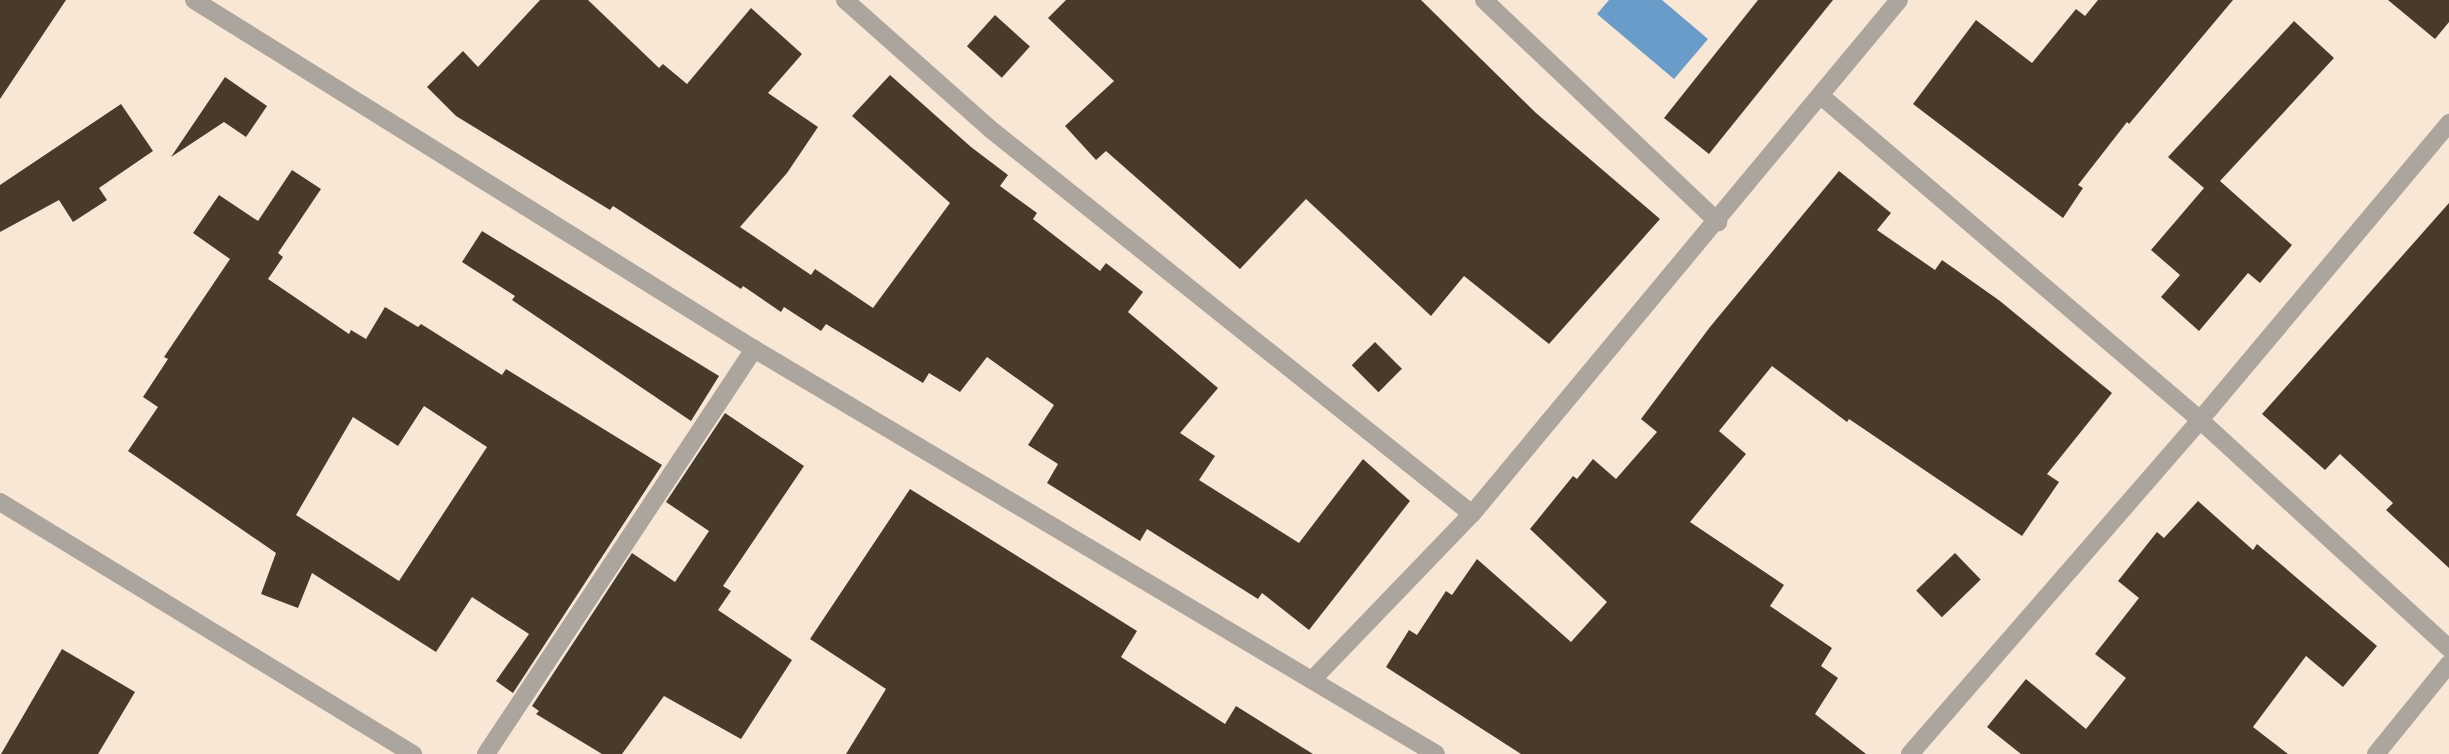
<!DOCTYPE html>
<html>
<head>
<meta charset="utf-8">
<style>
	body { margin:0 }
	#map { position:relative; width:2449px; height:754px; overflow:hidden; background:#f8e7d4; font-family:Merriweather,serif }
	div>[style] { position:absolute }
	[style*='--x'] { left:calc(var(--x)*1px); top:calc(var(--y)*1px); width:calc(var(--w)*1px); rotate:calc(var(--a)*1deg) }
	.water>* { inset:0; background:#6a9cca }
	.building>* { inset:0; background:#493b2b; transform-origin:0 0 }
	.minor>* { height:18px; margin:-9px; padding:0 9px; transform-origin:9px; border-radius:9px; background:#aca59d }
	span { translate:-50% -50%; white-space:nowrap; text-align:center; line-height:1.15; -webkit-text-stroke:6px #fdf6ee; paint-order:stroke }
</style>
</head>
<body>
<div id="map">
	<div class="water">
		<div style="clip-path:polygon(1609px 0,1662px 0,1708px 39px,1674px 79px,1597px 14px)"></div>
	</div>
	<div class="building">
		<div style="clip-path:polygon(0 0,66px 0,0 99px)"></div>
		<div style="clip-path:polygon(540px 0,588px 0,659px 68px,663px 64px,687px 84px,751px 8px,802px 54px,768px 93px,818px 127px,787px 173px,740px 227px,811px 275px,815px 269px,873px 308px,950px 203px,852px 116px,890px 75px,971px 147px,1008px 175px,1000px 186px,1037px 213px,1033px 219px,1100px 271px,1106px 263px,1143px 292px,1128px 312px,1218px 388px,1180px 433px,1215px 456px,1199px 480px,1299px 543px,1363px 459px,1410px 501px,1309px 630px,1262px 593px,1258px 599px,1147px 529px,1140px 541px,1047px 483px,1058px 464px,1028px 445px,1054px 405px,987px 357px,960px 392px,929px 373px,923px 383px,826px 324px,821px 331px,784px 307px,781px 312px,743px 286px,741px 289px,613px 206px,610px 210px,456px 116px,427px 87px,463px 51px,478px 67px)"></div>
		<div style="clip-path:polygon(1066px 0,1421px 0,1536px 113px,1660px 219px,1549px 344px,1464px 276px,1431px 316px,1306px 199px,1240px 269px,1106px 151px,1096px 160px,1065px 126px,1114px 81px,1048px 18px)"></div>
		<div style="clip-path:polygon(1758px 0,1833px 0,1709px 154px,1664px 118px)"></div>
		<div style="clip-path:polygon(2098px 0,2233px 0,2129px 124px,2127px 122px,2078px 185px,2083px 188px,2063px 218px,1913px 104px,1976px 20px,2032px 63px,2076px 9px,2085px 16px)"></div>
		<div style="clip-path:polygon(2388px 0,2449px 0,2449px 22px,2435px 39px)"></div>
		<div style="left:995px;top:15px;width:47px;height:42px;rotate:42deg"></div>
		<div style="clip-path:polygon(2294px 21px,2334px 58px,2220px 181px,2292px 245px,2260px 283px,2248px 273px,2199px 331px,2161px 297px,2180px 275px,2151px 250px,2204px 188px,2168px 157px)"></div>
		<div style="clip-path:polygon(225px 77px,267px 106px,246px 137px,224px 122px,171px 157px)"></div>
		<div style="clip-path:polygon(121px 104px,153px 151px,99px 188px,107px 200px,73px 222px,59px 200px,0 232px,0 185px)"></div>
		<div style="clip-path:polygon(evenodd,292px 170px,321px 189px,278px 253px,283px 257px,268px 279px,349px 334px,351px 330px,366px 339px,385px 307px,418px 327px,421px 324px,502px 375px,506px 369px,662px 465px,513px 693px,496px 681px,529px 634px,472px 597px,436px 652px,312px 573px,298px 608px,261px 594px,276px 553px,128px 451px,158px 407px,143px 397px,168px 359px,164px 357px,230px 259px,193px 233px,219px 195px,258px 221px,292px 170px,424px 406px,487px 447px,399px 581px,296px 515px,353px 417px,398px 446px,424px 406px)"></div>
		<div style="clip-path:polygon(1839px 171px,1891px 213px,1877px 230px,1935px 270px,1942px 260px,2000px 301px,2112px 393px,2047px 474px,2059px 482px,2022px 536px,1849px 419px,1847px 422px,1772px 366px,1719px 431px,1746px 454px,1690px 522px,1784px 585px,1770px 606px,1832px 648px,1821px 666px,1838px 678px,1815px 714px,1866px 754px,1521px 754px,1386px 667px,1409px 630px,1417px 635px,1446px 591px,1452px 595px,1477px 559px,1571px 642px,1607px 602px,1530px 529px,1573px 476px,1577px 479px,1593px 459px,1616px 479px,1657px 432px,1641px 419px,1710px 327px)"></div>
		<div style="clip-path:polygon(2449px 203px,2449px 568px,2386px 510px,2393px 503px,2340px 454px,2325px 470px,2262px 414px)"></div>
		<div style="clip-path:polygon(482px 231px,719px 376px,691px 421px,512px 300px,515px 296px,462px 262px)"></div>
		<div style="left:1375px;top:342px;width:38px;height:33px;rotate:45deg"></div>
		<div style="clip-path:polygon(725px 413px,804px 466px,723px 586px,731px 591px,718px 610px,792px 660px,741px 739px,664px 696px,622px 754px,602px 754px,536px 714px,539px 711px,532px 706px,632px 553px,675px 582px,709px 531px,666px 502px)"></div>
		<div style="clip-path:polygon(910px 489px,1137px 631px,1121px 657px,1225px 724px,1236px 706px,1313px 754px,846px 754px,886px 689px,810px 639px)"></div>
		<div style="clip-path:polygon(2198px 501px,2253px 550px,2257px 544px,2377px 646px,2343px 687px,2306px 656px,2253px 727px,2288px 754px,2021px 754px,1987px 727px,2026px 679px,2086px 729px,2126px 678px,2095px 654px,2139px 598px,2118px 581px,2157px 532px,2164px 538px)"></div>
		<div style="left:1955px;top:553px;width:37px;height:54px;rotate:46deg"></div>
		<div style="clip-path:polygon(62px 649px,135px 692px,98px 754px,1px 754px)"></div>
	</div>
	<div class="minor">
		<div style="--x:194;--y:0;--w:660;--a:31.93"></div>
		<div style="--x:754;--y:349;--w:793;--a:30.7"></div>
		<div style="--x:845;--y:0;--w:193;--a:41.6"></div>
		<div style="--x:989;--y:128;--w:618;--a:38.63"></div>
		<div style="--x:1484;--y:0;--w:323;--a:43.5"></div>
		<div style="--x:1821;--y:96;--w:499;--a:40.5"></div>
		<div style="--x:2200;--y:420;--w:338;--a:42.5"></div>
		<div style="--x:0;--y:502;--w:484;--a:31.4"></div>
		<div style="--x:1312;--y:680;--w:231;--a:-46.1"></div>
		<div style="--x:1472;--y:514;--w:668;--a:-50.28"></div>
		<div style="--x:486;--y:754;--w:486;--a:-56.5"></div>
		<div style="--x:1910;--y:754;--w:442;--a:-49"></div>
		<div style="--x:2200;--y:420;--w:388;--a:-50"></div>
		<div style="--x:2376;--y:754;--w:116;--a:-51"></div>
	</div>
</div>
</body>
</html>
